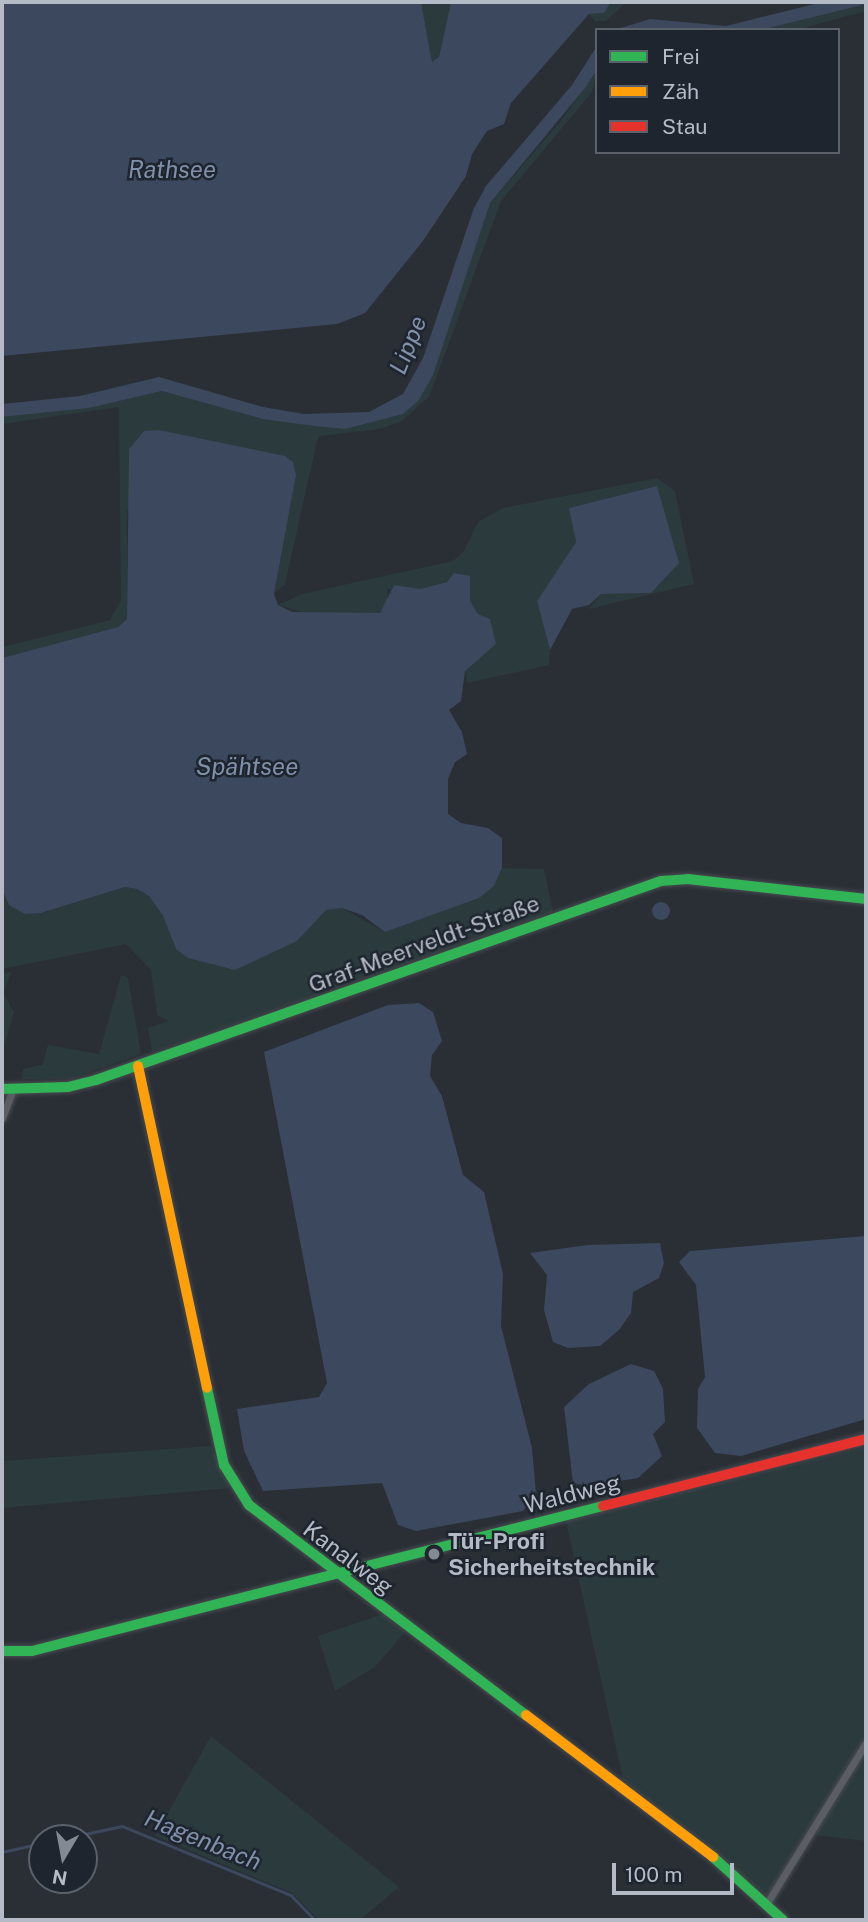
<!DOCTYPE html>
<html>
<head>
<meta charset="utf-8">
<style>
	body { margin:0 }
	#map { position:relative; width:868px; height:1922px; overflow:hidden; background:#2a2f36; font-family:"Public Sans",sans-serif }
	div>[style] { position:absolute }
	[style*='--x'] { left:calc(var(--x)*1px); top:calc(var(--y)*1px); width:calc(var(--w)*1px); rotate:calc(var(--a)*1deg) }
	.green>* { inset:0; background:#2b3a3c }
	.water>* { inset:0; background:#3b485d }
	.round { border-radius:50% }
	.stream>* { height:2.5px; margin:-1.25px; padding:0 1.25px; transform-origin:1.25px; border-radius:1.25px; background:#3b485d }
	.roads { filter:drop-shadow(0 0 2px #484b50) drop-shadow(0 0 2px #484b50) }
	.street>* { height:7px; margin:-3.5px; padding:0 3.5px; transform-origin:3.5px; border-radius:3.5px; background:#5a5d63 }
	.fast>* { height:10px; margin:-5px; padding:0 5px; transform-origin:5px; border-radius:5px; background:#30b455 }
	.slow>* { height:10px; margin:-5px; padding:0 5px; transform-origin:5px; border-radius:5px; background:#ff9f0a }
	.jam>* { height:10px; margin:-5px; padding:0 5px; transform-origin:5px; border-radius:5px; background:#e5322d }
	.dots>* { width:19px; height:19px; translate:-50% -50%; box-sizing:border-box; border:4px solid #1e252f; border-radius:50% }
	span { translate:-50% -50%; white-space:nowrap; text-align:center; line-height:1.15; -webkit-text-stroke:5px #1e252f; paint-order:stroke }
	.street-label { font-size:23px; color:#b5bbc6 }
	.poi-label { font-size:23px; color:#b5bbc6; font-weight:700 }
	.left { translate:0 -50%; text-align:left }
	.water-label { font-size:24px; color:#8090aa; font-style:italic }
	.frame { position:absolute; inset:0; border:4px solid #b5bbc6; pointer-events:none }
	.legend { position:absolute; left:595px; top:28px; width:245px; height:126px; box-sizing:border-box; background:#1e252f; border:2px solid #5a616b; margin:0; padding:9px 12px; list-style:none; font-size:21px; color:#b5bbc6 }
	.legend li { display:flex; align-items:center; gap:14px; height:35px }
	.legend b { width:35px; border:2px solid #5a616b }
	.north { position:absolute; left:28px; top:1824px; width:70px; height:70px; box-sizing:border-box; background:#1e252f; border:2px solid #5a616b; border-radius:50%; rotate:190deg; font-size:19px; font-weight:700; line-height:28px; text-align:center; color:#b5bbc6 }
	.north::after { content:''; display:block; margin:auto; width:24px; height:32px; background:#848a94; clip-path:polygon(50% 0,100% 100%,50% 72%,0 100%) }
	.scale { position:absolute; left:612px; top:1863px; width:122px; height:32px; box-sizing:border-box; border:4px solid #b5bbc6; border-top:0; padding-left:9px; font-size:21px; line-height:24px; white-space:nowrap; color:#b5bbc6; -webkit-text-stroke:5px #1e252f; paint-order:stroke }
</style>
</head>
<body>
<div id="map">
	<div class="green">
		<div style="clip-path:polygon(421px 2px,451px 2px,439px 57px,432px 63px)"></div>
		<div style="clip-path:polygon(611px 2px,626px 2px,606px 21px,595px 21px,589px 14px,604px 13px)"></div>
		<div style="clip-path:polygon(866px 4px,866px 11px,796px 30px,761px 30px)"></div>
		<div style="clip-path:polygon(597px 70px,592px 92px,501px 201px,429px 397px,402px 421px,380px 429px,320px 436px,317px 441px,285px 584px,274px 594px,296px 475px,293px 462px,159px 430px,127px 511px,127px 618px,118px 627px,2px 658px,2px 647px,110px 620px,121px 600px,119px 407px,2px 424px,2px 417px,89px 408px,162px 391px,314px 426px,403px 414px,447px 327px,490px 203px,560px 122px)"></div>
		<div style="clip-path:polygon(657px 478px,675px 491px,694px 584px,589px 609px,601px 594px,651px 593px,576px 542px,537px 601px,550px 650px,549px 665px,467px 683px,465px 671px,478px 614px,470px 601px,470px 577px,455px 573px,447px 582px,420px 589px,387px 589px,388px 602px,380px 613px,309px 614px,278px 605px,302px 594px,453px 561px,464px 551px,478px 522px,503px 508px)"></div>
		<div style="clip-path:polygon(502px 868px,544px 869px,553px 912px,152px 1052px,148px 1028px,169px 1021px,157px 1015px,151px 970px,126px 944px,2px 969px,2px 889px,9px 905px,42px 913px,125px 887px,137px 889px,149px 896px,163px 916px,176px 949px,297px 941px,325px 910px,342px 908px,385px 932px,494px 886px)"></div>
		<div style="clip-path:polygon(11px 972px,3px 993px,14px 1012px,3px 1050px,2px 974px)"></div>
		<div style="clip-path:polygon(121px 975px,128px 978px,141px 1054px,71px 1079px,22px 1079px,23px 1069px,42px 1065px,48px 1045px,99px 1054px)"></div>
		<div style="clip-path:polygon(211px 1446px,231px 1488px,2px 1508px,2px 1461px)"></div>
		<div style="clip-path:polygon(866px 1447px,866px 1841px,806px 1834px,770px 1893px,764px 1894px,623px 1780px,566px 1521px)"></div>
		<div style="clip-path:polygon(383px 1614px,406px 1631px,375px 1667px,335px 1691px,318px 1636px)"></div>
		<div style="clip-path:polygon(211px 1736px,399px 1887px,360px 1920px,319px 1920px,292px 1893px,155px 1836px)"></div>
	</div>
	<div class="water">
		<div style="clip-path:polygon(2px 2px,421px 2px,432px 62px,439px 57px,451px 2px,611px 2px,604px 13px,589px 14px,511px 103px,504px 124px,487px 131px,472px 154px,466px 176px,423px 241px,365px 313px,337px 324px,2px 356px)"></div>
		<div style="clip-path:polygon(823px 2px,866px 4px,761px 30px,614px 30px,650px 19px,726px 26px)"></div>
		<div style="clip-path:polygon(597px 46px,597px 70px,585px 88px,490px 203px,433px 375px,419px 400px,403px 414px,345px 429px,314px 426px,263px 419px,162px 391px,89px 408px,2px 417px,2px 404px,80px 396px,159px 377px,263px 407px,304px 414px,369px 412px,403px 394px,423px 358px,474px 208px,486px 186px,572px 85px)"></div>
		<div style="clip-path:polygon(159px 430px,285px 456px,293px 462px,296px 475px,274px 594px,278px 605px,292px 612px,380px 613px,394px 585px,420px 589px,447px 582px,454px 573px,470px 576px,470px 601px,478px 614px,490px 619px,496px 644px,465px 671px,461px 701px,449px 710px,462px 732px,467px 754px,455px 762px,448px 779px,448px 814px,461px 823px,488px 828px,502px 838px,502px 868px,494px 886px,479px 898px,385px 932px,362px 915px,342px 908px,326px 910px,297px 941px,235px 970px,188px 958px,176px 949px,163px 916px,149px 896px,137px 889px,125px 887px,41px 913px,25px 914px,9px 905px,2px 889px,2px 658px,118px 627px,127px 619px,129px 449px,144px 431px)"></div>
		<div style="clip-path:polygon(657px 486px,679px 563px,651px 593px,601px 594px,589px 605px,572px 609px,550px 650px,537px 601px,576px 542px,569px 508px)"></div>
		<div class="round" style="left:652px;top:902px;width:18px;height:18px"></div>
		<div style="clip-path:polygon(419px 1003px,433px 1012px,442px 1041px,432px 1055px,430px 1076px,442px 1096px,463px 1175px,484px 1192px,503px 1274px,501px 1326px,532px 1448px,536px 1493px,523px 1511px,416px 1531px,398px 1525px,382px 1483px,263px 1491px,244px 1451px,237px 1409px,319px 1397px,327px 1383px,264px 1052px,388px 1005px)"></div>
		<div style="clip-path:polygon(866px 1236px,866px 1419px,741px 1456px,715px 1453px,697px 1428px,698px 1389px,705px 1377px,696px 1285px,679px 1262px,690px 1251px)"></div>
		<div style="clip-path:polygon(660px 1243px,664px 1263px,659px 1278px,633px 1292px,631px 1313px,619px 1330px,600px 1346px,568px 1348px,553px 1342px,544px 1310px,547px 1275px,530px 1253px,588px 1245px)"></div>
		<div style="clip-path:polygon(631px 1364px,654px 1371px,663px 1389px,665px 1422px,653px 1434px,662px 1456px,638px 1478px,589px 1486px,573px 1483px,564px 1407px,589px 1384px)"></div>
	</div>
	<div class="stream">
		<div style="--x:66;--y:1838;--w:57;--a:-12.1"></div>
		<div style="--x:122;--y:1826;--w:183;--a:22.2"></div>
		<div style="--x:291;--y:1895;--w:35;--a:46"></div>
		<div style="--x:2;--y:1852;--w:41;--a:-12.7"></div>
	</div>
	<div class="roads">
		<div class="street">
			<div style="--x:2;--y:1118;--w:31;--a:-69"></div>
			<div style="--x:767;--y:1903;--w:188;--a:-58.3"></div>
		</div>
		<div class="fast">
			<div style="--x:2;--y:1089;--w:66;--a:-1.7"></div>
			<div style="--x:68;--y:1087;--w:29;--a:-14"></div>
			<div style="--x:96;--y:1080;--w:599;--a:-19.4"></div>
			<div style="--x:661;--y:881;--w:27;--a:-4"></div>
			<div style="--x:688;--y:879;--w:179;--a:6.4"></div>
			<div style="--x:207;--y:1388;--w:79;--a:77.6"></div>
			<div style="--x:224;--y:1465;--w:47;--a:58"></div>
			<div style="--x:249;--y:1505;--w:348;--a:37.2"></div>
			<div style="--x:2;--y:1651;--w:30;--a:0"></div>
			<div style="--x:32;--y:1651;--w:589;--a:-14.25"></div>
			<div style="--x:713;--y:1857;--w:94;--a:42"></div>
		</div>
		<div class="slow">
			<div style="--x:138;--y:1066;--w:329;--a:77.9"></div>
			<div style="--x:526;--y:1715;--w:235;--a:37.2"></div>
		</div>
		<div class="jam">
			<div style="--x:603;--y:1506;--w:271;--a:-14.3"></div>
		</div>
	</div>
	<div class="dots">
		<div style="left:434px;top:1554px;background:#848a94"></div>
	</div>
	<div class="street-label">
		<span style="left:424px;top:944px;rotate:-20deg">Graf-Meerveldt-Straße</span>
		<span style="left:572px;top:1494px;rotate:-14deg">Waldweg</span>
		<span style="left:348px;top:1558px;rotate:37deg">Kanalweg</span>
	</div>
	<div class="poi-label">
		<span class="left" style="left:448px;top:1554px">Tür-Profi<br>Sicherheitstechnik</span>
	</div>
	<div class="water-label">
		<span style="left:172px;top:170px">Rathsee</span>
		<span style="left:408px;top:345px;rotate:-68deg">Lippe</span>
		<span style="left:247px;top:767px">Spähtsee</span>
		<span style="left:203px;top:1840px;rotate:22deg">Hagenbach</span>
	</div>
	<div class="frame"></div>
	<ul class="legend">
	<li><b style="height:9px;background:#30b455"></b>Frei</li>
	<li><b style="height:9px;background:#ff9f0a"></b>Zäh</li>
	<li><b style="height:9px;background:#e5322d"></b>Stau</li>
	</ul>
	<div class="north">N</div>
	<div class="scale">100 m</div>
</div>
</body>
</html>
